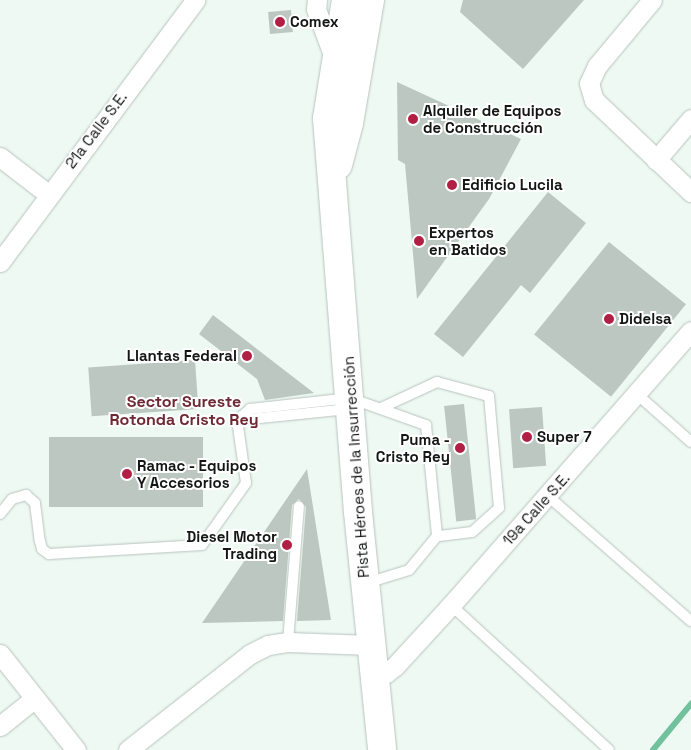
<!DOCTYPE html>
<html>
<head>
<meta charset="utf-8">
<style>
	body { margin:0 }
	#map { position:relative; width:691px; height:750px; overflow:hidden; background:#eef9f4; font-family:"Space Grotesk",sans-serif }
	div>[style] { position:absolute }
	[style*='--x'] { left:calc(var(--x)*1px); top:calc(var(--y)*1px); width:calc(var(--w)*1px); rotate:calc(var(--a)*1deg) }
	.stream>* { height:5.5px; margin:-2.75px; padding:0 2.75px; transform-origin:2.75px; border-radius:2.75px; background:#72c19d }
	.building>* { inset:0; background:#bcc7c1; transform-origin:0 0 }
	.roads { filter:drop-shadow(0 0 1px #b8c3bd) drop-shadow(0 0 1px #b8c3bd) }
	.service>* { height:10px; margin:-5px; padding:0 5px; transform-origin:5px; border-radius:5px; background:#fff }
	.minor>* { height:19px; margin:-9.5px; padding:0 9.5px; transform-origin:9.5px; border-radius:9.5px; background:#fff }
	.primary>* { height:28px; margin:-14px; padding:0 14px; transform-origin:14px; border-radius:14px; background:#fff }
	.dots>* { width:14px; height:14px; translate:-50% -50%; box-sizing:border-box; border:2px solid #fff; border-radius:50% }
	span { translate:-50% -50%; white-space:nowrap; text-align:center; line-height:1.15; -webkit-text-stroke:4px #fff; paint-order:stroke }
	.poi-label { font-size:15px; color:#131614; font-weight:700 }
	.left { translate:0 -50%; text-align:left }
	.right { translate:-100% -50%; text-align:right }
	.street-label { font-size:15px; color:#131614 }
	.neighbourhood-label { font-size:16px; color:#6e2833; font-weight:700 }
</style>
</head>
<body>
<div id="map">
	<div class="stream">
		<div style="--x:653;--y:750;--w:60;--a:-50.4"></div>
	</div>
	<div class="building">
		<div style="clip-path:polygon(463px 0,584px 0,523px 69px,460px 12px)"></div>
		<div style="left:291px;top:10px;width:22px;height:23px;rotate:85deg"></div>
		<div style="clip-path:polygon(397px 82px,521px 139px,489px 199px,417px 299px,405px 164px,398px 160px)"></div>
		<div style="clip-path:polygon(548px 192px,586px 223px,530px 293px,521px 285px,463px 357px,434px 334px)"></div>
		<div style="left:609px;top:242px;width:99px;height:119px;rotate:39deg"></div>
		<div style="clip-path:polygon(213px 315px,314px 393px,265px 400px,257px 379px,199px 334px)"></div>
		<div style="left:195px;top:360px;width:49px;height:107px;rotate:86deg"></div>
		<div style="left:464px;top:404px;width:116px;height:20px;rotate:84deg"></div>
		<div style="left:542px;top:407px;width:59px;height:33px;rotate:86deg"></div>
		<div style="left:203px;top:437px;width:70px;height:154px;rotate:90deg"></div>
		<div style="clip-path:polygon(307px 469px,331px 620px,297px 621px,306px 507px,299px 499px,292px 505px,283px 621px,202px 623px)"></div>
	</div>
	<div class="roads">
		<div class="service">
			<div style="--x:638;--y:395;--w:71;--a:41.6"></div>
			<div style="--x:381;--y:408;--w:62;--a:-24.9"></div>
			<div style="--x:437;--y:382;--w:54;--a:15.1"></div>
			<div style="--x:489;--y:396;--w:112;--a:84.9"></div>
			<div style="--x:499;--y:508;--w:36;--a:138"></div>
			<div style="--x:472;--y:532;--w:35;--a:173"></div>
			<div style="--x:242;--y:416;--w:9;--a:21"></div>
			<div style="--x:250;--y:419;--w:99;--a:-5.8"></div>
			<div style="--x:548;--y:496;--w:190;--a:41.2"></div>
			<div style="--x:0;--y:514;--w:19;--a:-51"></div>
			<div style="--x:12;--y:499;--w:15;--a:-16"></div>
			<div style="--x:26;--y:495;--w:12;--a:42"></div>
			<div style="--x:35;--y:503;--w:38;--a:83"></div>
			<div style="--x:40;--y:541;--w:8;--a:76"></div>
			<div style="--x:42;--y:549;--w:9;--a:36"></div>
			<div style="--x:49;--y:554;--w:153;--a:-3.4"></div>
			<div style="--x:202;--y:545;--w:76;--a:-54.6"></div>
			<div style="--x:246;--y:483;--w:58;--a:-98"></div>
			<div style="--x:238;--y:426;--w:11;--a:-68"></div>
			<div style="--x:242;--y:416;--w:11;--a:-41"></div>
			<div style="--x:250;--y:409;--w:101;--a:-6.3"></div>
			<div style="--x:350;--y:398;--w:81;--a:19.6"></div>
			<div style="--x:426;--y:425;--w:112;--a:84.3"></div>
			<div style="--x:437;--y:536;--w:44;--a:129.5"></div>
			<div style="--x:409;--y:570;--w:44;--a:162.8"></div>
			<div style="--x:451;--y:605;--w:214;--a:42.5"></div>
			<div style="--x:288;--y:642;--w:136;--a:-85.4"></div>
		</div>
		<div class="minor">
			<div style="--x:317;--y:0;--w:9;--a:96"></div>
			<div style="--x:316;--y:9;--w:54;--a:69.6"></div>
			<div style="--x:652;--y:0;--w:86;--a:129.8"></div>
			<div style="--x:597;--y:66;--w:19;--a:115"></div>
			<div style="--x:589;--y:83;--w:18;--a:74"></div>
			<div style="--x:594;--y:100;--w:134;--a:43.5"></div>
			<div style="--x:0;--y:157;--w:61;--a:37.6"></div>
			<div style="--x:656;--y:160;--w:54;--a:-49.5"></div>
			<div style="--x:0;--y:262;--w:327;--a:-53.3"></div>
			<div style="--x:0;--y:654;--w:122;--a:51.6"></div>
			<div style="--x:374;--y:677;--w:13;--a:-18"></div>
			<div style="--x:386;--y:673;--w:11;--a:-38"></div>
			<div style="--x:395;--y:666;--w:83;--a:-47.4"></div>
			<div style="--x:451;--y:605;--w:364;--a:-48.8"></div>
			<div style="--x:0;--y:726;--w:45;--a:-38.7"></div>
			<div style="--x:128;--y:750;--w:155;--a:-38.2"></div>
			<div style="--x:250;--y:654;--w:20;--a:-27"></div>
			<div style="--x:268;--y:645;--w:20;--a:-9"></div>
			<div style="--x:288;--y:642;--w:82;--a:2.1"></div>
		</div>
		<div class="primary">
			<div style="--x:346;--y:0;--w:120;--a:99.1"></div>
			<div style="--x:327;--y:118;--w:395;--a:85.5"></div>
			<div style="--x:358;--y:512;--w:239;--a:84.2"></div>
			<div style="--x:338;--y:165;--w:43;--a:-75.3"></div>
			<div style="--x:349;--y:123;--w:125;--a:-80.3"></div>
		</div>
	</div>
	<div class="dots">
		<div style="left:280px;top:22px;background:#b21f44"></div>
		<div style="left:413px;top:119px;background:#b21f44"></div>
		<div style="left:452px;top:185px;background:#b21f44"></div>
		<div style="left:419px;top:241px;background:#b21f44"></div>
		<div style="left:609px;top:319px;background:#b21f44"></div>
		<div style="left:247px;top:356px;background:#b21f44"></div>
		<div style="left:527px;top:437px;background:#b21f44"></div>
		<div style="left:460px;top:448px;background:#b21f44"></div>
		<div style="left:127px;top:474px;background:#b21f44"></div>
		<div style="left:287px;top:545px;background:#b21f44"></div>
	</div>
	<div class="poi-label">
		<span class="left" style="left:290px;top:22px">Comex</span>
		<span class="left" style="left:423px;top:119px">Alquiler de Equipos<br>de Construcción</span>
		<span class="left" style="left:462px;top:185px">Edificio Lucila</span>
		<span class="left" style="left:429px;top:241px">Expertos<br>en Batidos</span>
		<span class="left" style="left:619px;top:319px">Didelsa</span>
		<span class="right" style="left:237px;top:356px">Llantas Federal</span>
		<span class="left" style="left:537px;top:437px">Super 7</span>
		<span class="right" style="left:450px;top:448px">Puma -<br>Cristo Rey</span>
		<span class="left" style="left:137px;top:474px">Ramac - Equipos<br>Y Accesorios</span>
		<span class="right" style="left:277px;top:545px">Diesel Motor<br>Trading</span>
	</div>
	<div class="street-label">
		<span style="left:96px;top:130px;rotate:-53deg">21a Calle S.E.</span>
		<span style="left:356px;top:467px;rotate:-94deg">Pista Héroes de la Insurrección</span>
		<span style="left:536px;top:509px;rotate:-48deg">19a Calle S.E.</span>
	</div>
	<div class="neighbourhood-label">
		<span style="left:184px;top:411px">Sector Sureste<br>Rotonda Cristo Rey</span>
	</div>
</div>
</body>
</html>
